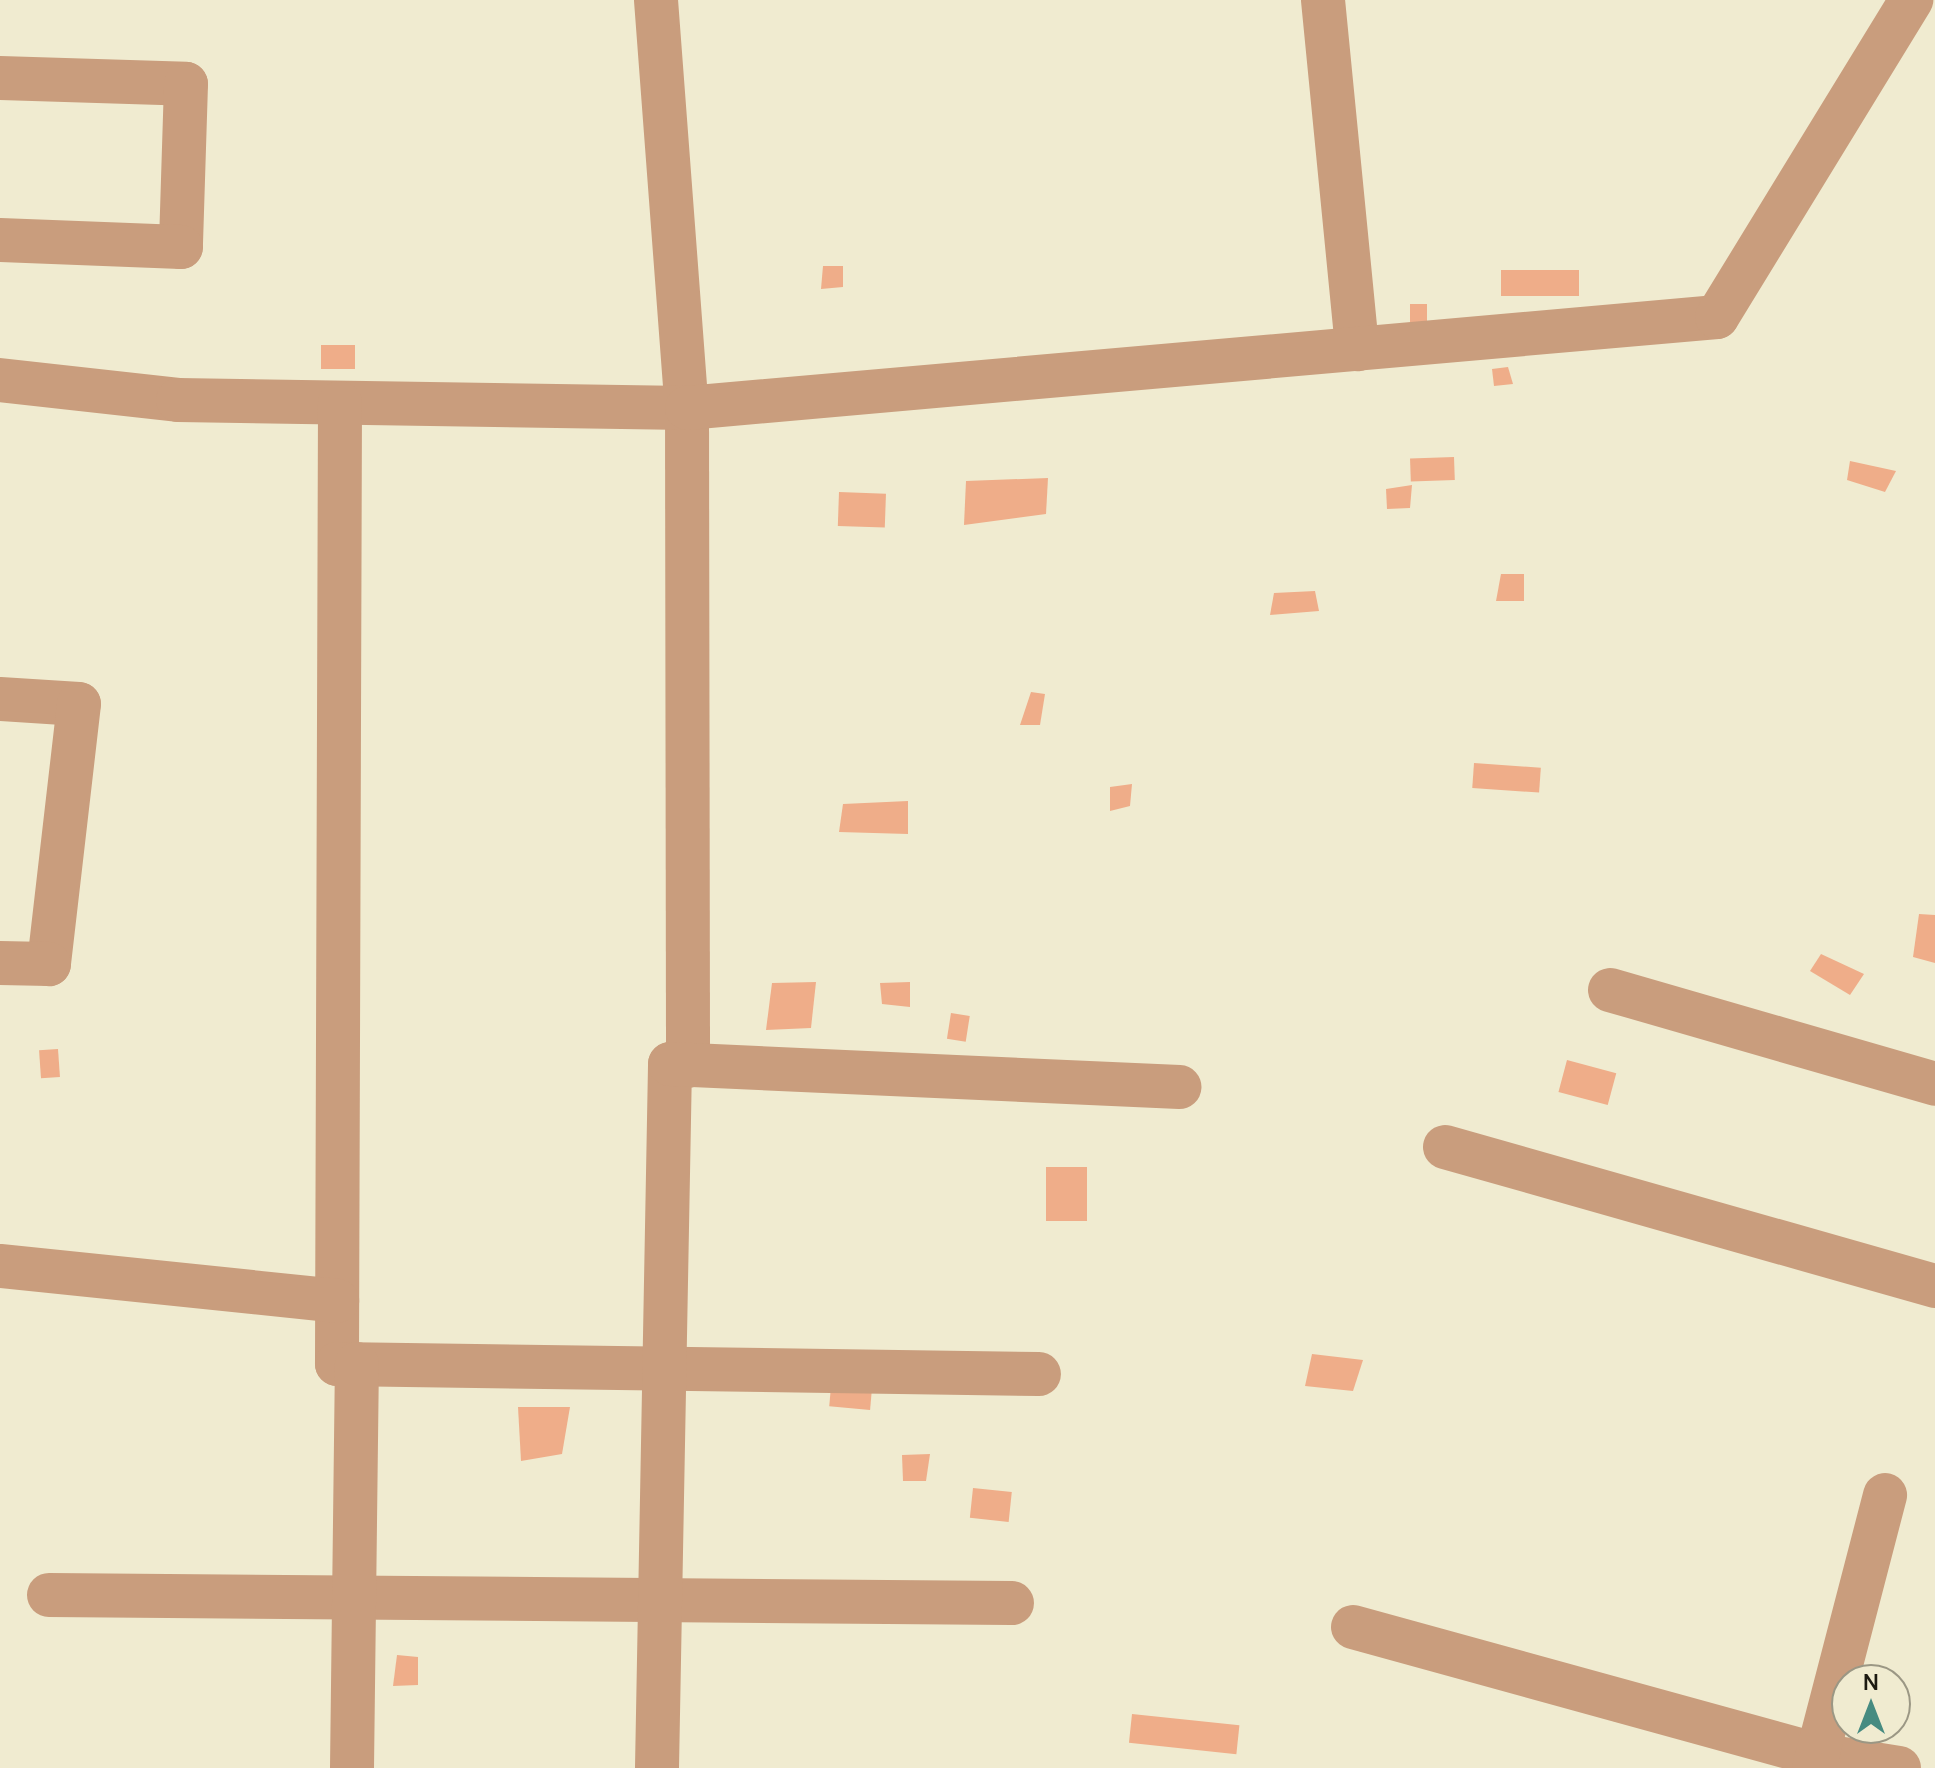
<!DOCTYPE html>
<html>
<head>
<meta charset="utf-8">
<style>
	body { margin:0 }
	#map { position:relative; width:1935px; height:1768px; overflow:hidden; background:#f0ebd0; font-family:Manrope,sans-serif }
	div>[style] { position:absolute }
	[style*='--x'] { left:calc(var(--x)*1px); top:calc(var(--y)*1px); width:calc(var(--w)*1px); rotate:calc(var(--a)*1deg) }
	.building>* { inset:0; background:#efad89; transform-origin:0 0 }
	.minor>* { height:44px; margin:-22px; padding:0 22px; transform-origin:22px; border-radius:22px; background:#c99d7d }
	span { translate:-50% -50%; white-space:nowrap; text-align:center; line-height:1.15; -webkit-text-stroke:7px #f0ebd0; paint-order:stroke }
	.north { position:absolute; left:1831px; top:1664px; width:80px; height:80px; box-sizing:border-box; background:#f0ebd0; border:2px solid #9b9784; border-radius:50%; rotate:0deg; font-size:22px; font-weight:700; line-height:32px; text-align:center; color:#1c1a11 }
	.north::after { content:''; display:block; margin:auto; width:28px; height:36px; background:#468b81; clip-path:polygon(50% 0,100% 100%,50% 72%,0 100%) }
</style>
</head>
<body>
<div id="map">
	<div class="building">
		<div style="clip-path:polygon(823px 266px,843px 266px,843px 287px,821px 289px)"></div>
		<div style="left:1579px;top:270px;width:26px;height:78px;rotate:90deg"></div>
		<div style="left:1410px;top:304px;width:17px;height:18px"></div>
		<div style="left:321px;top:345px;width:34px;height:24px"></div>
		<div style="clip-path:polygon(1508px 367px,1513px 384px,1494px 386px,1492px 369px)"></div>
		<div style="left:1454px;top:457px;width:23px;height:44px;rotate:88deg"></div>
		<div style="clip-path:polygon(1850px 461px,1896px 471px,1885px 492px,1847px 480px)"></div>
		<div style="clip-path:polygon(1048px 478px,1046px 514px,964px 525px,966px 481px)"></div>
		<div style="clip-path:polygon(1412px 485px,1410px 508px,1387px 509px,1386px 489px)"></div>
		<div style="left:839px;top:492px;width:47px;height:34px;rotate:2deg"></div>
		<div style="clip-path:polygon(1501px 574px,1524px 574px,1524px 601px,1496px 601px)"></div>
		<div style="clip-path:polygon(1315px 591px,1319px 611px,1270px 615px,1274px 593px)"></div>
		<div style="clip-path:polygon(1031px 692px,1045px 694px,1040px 725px,1020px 725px)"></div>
		<div style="left:1474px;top:763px;width:67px;height:25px;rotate:4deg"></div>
		<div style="clip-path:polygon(1132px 784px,1130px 806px,1110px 811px,1110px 787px)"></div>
		<div style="clip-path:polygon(908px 801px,908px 834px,839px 832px,843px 804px)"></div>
		<div style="clip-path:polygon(1919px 914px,1935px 915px,1935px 963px,1913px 957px)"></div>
		<div style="clip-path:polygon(1821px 954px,1864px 974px,1850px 995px,1810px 971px)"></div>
		<div style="clip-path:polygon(816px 982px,811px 1028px,766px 1030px,772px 983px)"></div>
		<div style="clip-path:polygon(910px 982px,910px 1007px,882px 1004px,880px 983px)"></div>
		<div style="left:951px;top:1013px;width:19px;height:26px;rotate:9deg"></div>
		<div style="left:58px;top:1049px;width:28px;height:19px;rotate:86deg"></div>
		<div style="left:1567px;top:1060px;width:51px;height:33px;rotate:15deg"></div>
		<div style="left:1046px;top:1167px;width:41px;height:54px"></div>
		<div style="clip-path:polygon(1312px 1354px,1363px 1360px,1353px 1391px,1305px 1386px)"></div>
		<div style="left:872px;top:1388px;width:22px;height:41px;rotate:95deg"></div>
		<div style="clip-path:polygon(518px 1407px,570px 1407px,562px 1454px,521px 1461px)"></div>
		<div style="clip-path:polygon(930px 1454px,926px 1481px,903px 1481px,902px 1455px)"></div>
		<div style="left:973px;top:1488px;width:39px;height:30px;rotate:6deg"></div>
		<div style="clip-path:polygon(397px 1655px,418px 1657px,418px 1685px,393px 1686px)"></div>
		<div style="left:1132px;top:1714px;width:108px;height:29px;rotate:6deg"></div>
	</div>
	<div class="minor">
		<div style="--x:656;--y:0;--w:409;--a:85.7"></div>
		<div style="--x:687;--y:408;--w:658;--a:89.91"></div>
		<div style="--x:1323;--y:0;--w:351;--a:84.4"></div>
		<div style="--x:0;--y:78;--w:186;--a:1.8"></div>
		<div style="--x:186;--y:84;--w:163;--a:91.8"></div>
		<div style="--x:181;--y:247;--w:181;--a:-177.8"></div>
		<div style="--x:0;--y:380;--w:179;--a:6.4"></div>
		<div style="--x:178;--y:400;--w:509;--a:0.9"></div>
		<div style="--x:687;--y:408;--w:1034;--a:-5.05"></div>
		<div style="--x:1717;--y:317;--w:372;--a:-58.5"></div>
		<div style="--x:340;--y:403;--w:961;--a:90.18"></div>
		<div style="--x:337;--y:1364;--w:702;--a:0.82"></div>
		<div style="--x:0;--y:699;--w:79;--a:3.6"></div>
		<div style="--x:79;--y:704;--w:262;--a:96.6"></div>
		<div style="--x:49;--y:964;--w:49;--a:-178.8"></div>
		<div style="--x:1610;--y:990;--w:338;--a:16.1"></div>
		<div style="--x:1445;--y:1147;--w:509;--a:15.84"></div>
		<div style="--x:0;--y:1266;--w:339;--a:5.9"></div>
		<div style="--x:49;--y:1595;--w:963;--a:0.48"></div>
		<div style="--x:1353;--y:1627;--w:482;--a:15.4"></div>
		<div style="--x:1818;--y:1755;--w:82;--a:9.1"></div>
		<div style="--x:352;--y:1768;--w:404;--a:-89.3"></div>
		<div style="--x:657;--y:1768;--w:704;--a:-88.94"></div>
		<div style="--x:670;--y:1064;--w:510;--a:2.59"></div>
		<div style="--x:1814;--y:1768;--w:282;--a:-75.4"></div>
	</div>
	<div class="north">N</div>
</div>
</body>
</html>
